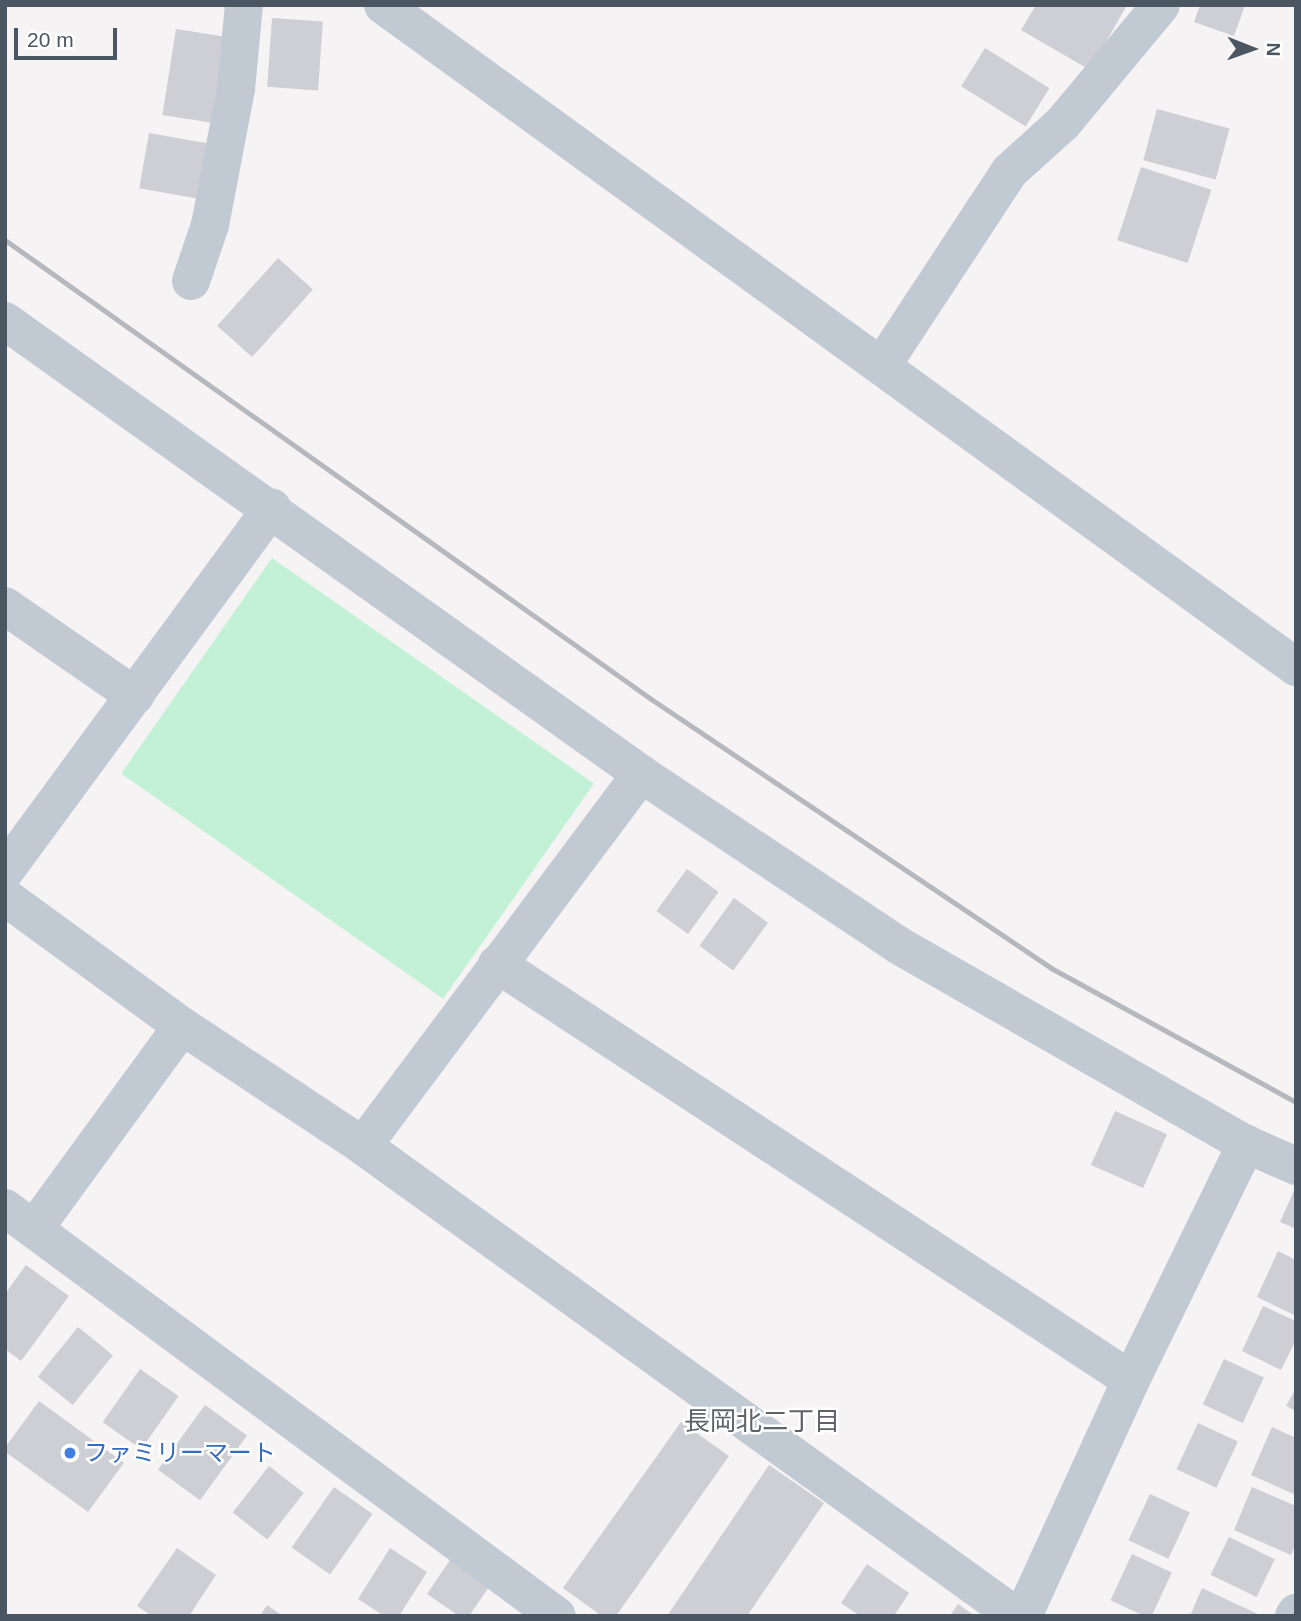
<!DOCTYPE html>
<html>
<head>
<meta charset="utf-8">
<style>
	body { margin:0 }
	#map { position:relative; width:1301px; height:1621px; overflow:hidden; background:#f5f3f3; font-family:Helvetica,"Noto Sans JP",sans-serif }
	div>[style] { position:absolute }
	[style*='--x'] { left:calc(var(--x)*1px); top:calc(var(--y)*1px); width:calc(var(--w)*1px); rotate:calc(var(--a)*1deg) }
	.green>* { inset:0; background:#c3f1d5; transform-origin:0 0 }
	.building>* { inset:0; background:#cdcfd5; transform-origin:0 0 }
	.minor>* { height:38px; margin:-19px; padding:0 19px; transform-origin:19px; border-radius:19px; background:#c1cad2 }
	.rail>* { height:5px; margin:-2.5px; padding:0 2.5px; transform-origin:2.5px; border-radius:2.5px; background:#b5b8bd }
	.dots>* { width:19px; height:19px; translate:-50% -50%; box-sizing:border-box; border:4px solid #fff; border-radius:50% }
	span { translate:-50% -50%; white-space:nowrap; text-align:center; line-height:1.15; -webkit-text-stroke:5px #fff; paint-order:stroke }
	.shop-label { font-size:24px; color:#366cbe }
	.left { translate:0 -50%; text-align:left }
	.neighbourhood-label { font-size:26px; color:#5f6368 }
	.frame { position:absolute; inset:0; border:7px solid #4a5661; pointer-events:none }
	.north { position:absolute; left:1217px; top:14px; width:70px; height:70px; -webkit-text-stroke:5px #fff; paint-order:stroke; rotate:91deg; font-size:19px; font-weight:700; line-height:28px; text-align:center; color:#4a5661 }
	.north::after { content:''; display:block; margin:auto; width:24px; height:32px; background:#4a5661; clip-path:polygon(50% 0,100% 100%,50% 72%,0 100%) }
	.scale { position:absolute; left:14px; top:28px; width:103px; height:32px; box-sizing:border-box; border:4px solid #4a5661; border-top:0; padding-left:9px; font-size:21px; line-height:24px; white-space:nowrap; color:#4a5661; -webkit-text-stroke:5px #fff; paint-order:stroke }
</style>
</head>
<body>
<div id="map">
	<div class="green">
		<div style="left:272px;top:558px;width:393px;height:263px;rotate:35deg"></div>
	</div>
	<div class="building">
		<div style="clip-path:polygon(1036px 5px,1127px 5px,1090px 70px,1021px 30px)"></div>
		<div style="clip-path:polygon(1200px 5px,1245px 5px,1234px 36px,1194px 22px)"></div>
		<div style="left:272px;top:18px;width:51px;height:69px;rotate:4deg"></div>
		<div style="left:176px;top:29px;width:55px;height:87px;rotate:9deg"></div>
		<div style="left:985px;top:48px;width:76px;height:45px;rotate:32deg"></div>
		<div style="left:1157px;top:109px;width:75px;height:53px;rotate:15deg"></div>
		<div style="left:149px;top:133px;width:62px;height:56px;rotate:10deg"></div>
		<div style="left:1141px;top:167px;width:74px;height:77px;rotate:18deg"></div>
		<div style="left:278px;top:258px;width:47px;height:91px;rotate:42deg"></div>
		<div style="left:687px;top:869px;width:39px;height:52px;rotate:36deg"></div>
		<div style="left:734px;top:898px;width:42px;height:59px;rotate:36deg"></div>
		<div style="left:1115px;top:1111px;width:57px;height:59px;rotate:24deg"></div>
		<div style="clip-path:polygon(1296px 1186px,1296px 1229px,1280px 1222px)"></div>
		<div style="clip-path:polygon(1278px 1251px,1296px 1260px,1296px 1316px,1257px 1297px)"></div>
		<div style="clip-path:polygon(26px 1265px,69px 1296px,21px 1361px,5px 1349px,5px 1294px)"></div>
		<div style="clip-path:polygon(1263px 1306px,1296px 1321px,1296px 1340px,1281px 1370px,1242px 1351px)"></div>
		<div style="left:78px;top:1327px;width:45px;height:64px;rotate:39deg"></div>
		<div style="left:1224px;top:1359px;width:44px;height:50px;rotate:25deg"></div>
		<div style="left:140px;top:1369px;width:47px;height:65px;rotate:35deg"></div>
		<div style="clip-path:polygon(1296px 1388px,1296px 1411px,1286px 1406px)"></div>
		<div style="left:39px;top:1401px;width:105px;height:61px;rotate:36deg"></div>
		<div style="left:205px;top:1405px;width:52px;height:80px;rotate:36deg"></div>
		<div style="clip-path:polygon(681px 1422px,729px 1456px,616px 1616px,602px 1616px,563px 1588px)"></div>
		<div style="left:1198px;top:1423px;width:44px;height:51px;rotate:25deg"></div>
		<div style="clip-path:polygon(1272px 1427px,1296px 1438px,1296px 1495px,1251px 1475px)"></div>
		<div style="clip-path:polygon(769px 1465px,824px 1503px,747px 1616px,667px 1616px)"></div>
		<div style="left:269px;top:1466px;width:44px;height:59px;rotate:38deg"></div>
		<div style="left:334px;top:1487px;width:47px;height:74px;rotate:35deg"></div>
		<div style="clip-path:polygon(1252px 1487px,1296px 1506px,1296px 1543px,1291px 1555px,1234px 1530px)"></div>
		<div style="left:1150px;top:1494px;width:44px;height:51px;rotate:25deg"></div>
		<div style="left:1229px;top:1537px;width:51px;height:42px;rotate:26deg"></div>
		<div style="clip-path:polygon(177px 1548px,216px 1575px,189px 1616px,152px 1616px,137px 1606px)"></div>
		<div style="clip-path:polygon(390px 1548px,427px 1572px,399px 1616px,384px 1616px,358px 1599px)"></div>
		<div style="left:1132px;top:1554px;width:44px;height:51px;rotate:25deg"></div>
		<div style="clip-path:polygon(452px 1557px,491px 1584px,469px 1616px,459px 1616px,427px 1594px)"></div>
		<div style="clip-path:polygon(867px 1564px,909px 1593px,894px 1616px,860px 1616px,841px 1603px)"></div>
		<div style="clip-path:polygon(1202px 1588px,1262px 1616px,1190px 1616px)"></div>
		<div style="clip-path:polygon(958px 1604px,975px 1616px,950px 1616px)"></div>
		<div style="clip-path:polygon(267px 1605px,283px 1616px,260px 1616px)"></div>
	</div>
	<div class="minor">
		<div style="--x:383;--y:5;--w:1128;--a:35.95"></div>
		<div style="--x:191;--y:281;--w:59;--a:-71.3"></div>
		<div style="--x:210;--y:225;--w:138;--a:-79.2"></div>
		<div style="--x:236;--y:89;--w:84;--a:-84.6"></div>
		<div style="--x:5;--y:321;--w:781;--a:35.46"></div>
		<div style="--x:641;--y:774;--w:464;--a:126.8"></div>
		<div style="--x:883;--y:364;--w:231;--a:-56.7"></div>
		<div style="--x:1010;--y:171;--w:72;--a:-42.2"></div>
		<div style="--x:1063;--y:123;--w:153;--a:-50.3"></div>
		<div style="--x:5;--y:606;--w:158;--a:34.7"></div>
		<div style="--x:641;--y:774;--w:309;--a:33.6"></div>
		<div style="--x:898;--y:945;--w:401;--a:29.8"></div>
		<div style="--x:5;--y:871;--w:451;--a:-53.7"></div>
		<div style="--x:5;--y:897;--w:219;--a:36.1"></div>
		<div style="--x:182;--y:1026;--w:217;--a:33.5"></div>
		<div style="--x:363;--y:1146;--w:805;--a:35.74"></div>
		<div style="--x:497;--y:964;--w:758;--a:33.27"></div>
		<div style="--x:5;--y:1208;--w:686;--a:36.47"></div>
		<div style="--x:34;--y:1229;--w:251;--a:-53.9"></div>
		<div style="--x:1023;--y:1616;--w:260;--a:-65.4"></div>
		<div style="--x:1131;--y:1380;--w:263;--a:-64"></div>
		<div style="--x:1246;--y:1144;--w:55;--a:23.7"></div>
		<div style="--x:1294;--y:1616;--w:4;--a:-56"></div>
	</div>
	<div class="rail">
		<div style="--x:5;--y:240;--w:792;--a:35.39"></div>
		<div style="--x:651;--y:699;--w:482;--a:33.9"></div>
		<div style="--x:1051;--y:968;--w:279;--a:28.7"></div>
	</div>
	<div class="dots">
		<div style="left:70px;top:1453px;background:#3f7fe0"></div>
	</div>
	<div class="shop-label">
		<span class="left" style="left:84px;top:1453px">ファミリーマート</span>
	</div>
	<div class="neighbourhood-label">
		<span style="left:762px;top:1422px">長岡北二丁目</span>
	</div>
	<div class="frame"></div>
	<div class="north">N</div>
	<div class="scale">20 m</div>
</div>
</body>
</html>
